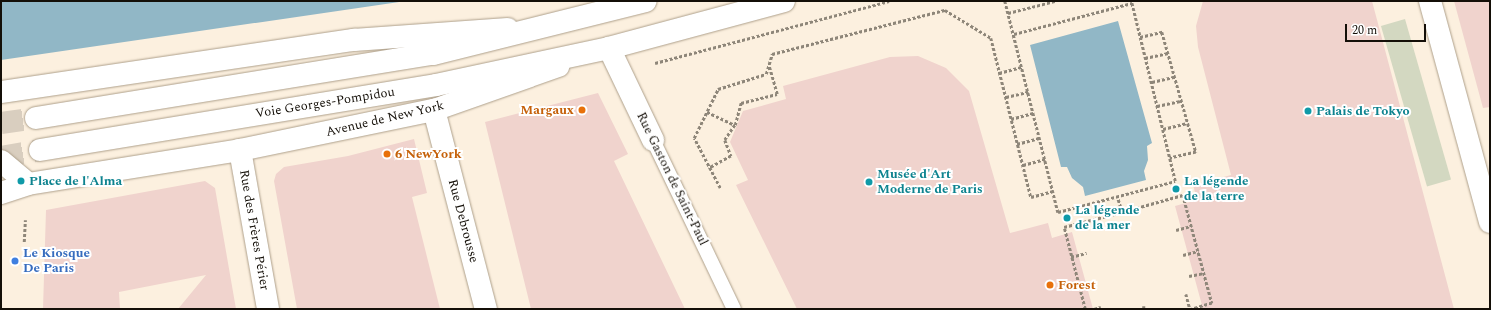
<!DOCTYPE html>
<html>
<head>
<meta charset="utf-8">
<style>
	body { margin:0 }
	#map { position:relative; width:1491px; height:310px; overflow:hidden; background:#fcf0df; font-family:Spectral,serif }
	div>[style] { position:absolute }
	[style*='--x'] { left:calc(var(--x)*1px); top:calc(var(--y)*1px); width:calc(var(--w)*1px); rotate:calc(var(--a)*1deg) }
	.green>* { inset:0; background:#d3d8c1; transform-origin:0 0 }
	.water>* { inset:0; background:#91b7c6 }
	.building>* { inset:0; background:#f0d3cd }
	.primary-tunnel>* { height:22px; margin-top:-11px; transform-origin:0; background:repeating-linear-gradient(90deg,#d9cebf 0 22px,transparent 0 33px) }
	.path>* { height:2.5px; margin-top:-1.25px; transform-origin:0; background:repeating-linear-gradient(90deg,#8e8679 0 3px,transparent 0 5px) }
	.roads { filter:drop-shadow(0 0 1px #aea08b) drop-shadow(0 0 1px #aea08b) }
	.service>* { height:14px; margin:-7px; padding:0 7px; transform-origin:7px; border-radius:7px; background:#fff }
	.minor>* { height:22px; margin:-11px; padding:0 11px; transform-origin:11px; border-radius:11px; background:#fff }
	.tertiary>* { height:22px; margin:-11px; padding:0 11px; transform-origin:11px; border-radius:11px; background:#fff }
	.primary>* { height:22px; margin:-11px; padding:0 11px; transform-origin:11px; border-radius:11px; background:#fff }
	.dots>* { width:11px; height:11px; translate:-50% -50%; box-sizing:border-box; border:2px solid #fff; border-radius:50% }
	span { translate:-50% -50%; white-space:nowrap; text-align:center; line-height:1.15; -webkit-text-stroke:4px #fff; paint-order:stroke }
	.street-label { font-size:13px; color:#140f08 }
	.food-label { font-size:13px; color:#c56008; font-weight:700 }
	.right { translate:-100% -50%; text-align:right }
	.left { translate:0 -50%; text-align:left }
	.culture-label { font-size:13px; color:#0d838f; font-weight:700 }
	.shop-label { font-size:13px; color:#366cbe; font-weight:700 }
	.frame { position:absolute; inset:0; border:2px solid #140f08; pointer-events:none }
	.scale { position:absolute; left:1345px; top:24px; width:81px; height:18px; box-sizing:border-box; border:2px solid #140f08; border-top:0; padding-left:5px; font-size:12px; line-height:14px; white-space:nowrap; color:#140f08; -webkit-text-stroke:3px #fff; paint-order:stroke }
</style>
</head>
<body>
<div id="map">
	<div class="green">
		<div style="left:1405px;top:19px;width:167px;height:25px;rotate:74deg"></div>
	</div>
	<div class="water">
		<div style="clip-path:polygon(1px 1px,406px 1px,1px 60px)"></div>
		<div style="clip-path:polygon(1118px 21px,1152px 143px,1147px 146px,1148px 160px,1144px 171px,1146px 180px,1085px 196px,1083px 187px,1072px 178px,1067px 167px,1061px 167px,1030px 45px)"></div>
	</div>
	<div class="building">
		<div style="clip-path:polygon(1203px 1px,1372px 1px,1454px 309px,1203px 309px,1175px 206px,1197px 200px,1193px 185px,1231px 175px,1198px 47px,1196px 26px)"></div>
		<div style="clip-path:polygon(1454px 1px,1490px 1px,1490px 107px,1483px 108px)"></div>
		<div style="clip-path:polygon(918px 56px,946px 68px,969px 91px,1010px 233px,1048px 223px,1052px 238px,1072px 232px,1093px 309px,797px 309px,736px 185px,748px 180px,730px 142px,743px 111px,786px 99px,783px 86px,890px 57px)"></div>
		<div style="clip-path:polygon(598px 93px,628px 154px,614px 161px,685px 309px,531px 309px,485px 122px)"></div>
		<div style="clip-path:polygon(414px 139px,427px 193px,412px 197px,440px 309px,297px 309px,274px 181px,276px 174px,284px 167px,348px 156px)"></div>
		<div style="clip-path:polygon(205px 181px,215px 188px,236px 309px,178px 309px,206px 275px,119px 292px,120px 309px,43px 309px,46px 210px)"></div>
	</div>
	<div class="primary-tunnel">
		<div style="--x:1;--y:123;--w:35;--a:-8"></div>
		<div style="--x:1;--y:157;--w:40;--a:-10"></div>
	</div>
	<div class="path">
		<div style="--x:1005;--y:1;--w:218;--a:75.9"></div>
		<div style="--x:1058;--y:212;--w:121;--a:-14.8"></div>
		<div style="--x:1175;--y:181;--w:185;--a:-103.7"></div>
		<div style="--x:1008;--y:13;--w:49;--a:-14.3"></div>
		<div style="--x:1014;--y:34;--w:122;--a:-14.7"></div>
		<div style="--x:1140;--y:37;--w:23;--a:-13"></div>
		<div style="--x:1162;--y:32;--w:125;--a:74.2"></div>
		<div style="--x:1196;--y:152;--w:27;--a:167"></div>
		<div style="--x:1145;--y:58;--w:24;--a:-12"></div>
		<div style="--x:655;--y:63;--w:242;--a:-14.8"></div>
		<div style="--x:999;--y:73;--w:24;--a:-15"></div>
		<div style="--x:1152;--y:82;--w:23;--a:-13"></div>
		<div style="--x:1006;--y:97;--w:23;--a:-13"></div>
		<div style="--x:1157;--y:106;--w:25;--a:-12"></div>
		<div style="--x:707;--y:112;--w:31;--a:25"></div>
		<div style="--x:735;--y:125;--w:18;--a:124"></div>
		<div style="--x:725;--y:140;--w:17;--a:69"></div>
		<div style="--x:731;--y:156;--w:25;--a:151"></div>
		<div style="--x:1011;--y:119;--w:23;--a:-15"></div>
		<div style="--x:735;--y:125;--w:23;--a:-75"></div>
		<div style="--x:741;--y:103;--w:37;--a:-14"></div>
		<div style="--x:777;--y:94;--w:29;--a:-106"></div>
		<div style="--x:1163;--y:129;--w:25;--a:-14"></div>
		<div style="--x:1017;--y:144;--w:24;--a:-15"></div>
		<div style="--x:1023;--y:165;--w:23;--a:-15"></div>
		<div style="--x:720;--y:188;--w:56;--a:-117.5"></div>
		<div style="--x:694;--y:138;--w:55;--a:-63.9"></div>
		<div style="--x:718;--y:89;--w:50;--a:-17.4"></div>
		<div style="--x:766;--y:74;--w:21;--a:-73"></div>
		<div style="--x:772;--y:54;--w:179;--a:-14.3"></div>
		<div style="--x:945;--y:10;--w:54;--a:31.3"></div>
		<div style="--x:991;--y:38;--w:164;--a:75.9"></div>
		<div style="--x:1031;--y:197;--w:23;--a:-15"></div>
		<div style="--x:1122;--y:212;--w:63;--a:-15.6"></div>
		<div style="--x:1183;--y:195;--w:112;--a:75"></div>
		<div style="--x:1212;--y:303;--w:21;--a:163"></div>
		<div style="--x:1176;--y:230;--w:16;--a:-15"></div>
		<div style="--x:24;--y:242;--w:22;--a:-87"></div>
		<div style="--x:1183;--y:255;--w:16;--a:-15"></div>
		<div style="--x:1071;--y:257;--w:16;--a:-15"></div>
		<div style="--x:1189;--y:276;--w:15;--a:-11"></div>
		<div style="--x:1080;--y:288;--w:16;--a:-15"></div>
		<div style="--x:1186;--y:294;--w:16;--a:75"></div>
		<div style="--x:1144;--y:306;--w:3;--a:90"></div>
		<div style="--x:1085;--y:309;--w:85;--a:-104.4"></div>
		<div style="--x:1064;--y:227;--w:60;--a:-14.5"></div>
		<div style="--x:1122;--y:212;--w:16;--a:-108"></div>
		<div style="--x:1094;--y:309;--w:7;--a:-16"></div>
	</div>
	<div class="roads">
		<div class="service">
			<div style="--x:653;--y:140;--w:187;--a:64.4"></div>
		</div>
		<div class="minor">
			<div style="--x:1430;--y:1;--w:229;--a:74.8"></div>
			<div style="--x:609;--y:48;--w:102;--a:64.4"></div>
			<div style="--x:434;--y:110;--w:206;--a:75.4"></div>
			<div style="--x:240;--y:150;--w:161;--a:80"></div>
		</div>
		<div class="tertiary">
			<div style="--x:1;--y:92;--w:357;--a:-8.4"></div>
			<div style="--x:354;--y:40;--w:154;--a:-4.1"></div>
			<div style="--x:1;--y:161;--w:35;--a:40"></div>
			<div style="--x:1;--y:193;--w:28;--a:-18"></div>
			<div style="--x:28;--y:184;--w:215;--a:-9.1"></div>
			<div style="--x:240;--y:150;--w:198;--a:-11.7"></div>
			<div style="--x:434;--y:110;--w:132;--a:-19.5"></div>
		</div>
		<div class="primary">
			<div style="--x:36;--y:118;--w:402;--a:-9.2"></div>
			<div style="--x:433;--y:54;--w:219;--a:-14"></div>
			<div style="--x:40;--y:150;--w:401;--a:-9.3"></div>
			<div style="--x:436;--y:85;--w:177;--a:-12.1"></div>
			<div style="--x:609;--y:48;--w:181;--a:-15"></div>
		</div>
	</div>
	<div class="dots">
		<div style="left:582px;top:110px;background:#e8710a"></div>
		<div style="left:1308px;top:111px;background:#0f9aa8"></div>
		<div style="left:387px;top:154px;background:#e8710a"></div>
		<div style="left:21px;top:181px;background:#0f9aa8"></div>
		<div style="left:869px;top:182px;background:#0f9aa8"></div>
		<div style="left:1176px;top:189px;background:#0f9aa8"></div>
		<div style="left:1067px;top:218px;background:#0f9aa8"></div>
		<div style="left:15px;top:261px;background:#3f7fe0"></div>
		<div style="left:1050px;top:285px;background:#e8710a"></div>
	</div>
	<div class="street-label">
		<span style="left:325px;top:103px;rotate:-9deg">Voie Georges-Pompidou</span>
		<span style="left:385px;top:119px;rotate:-13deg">Avenue de New York</span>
		<span style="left:672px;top:179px;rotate:64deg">Rue Gaston de Saint-Paul</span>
		<span style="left:463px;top:221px;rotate:75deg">Rue Debrousse</span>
		<span style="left:254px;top:230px;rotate:80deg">Rue des Frères Périer</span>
	</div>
	<div class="food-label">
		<span class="right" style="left:574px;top:110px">Margaux</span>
		<span class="left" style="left:395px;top:154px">6 NewYork</span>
		<span class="left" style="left:1058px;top:285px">Forest</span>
	</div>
	<div class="culture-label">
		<span class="left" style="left:1316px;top:111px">Palais de Tokyo</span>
		<span class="left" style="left:877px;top:182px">Musée d'Art<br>Moderne de Paris</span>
		<span class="left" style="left:29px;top:181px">Place de l'Alma</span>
		<span class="left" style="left:1184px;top:189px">La légende<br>de la terre</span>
		<span class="left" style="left:1075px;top:218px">La légende<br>de la mer</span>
	</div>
	<div class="shop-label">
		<span class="left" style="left:23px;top:261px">Le Kiosque<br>De Paris</span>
	</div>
	<div class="frame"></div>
	<div class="scale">20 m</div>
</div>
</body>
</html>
